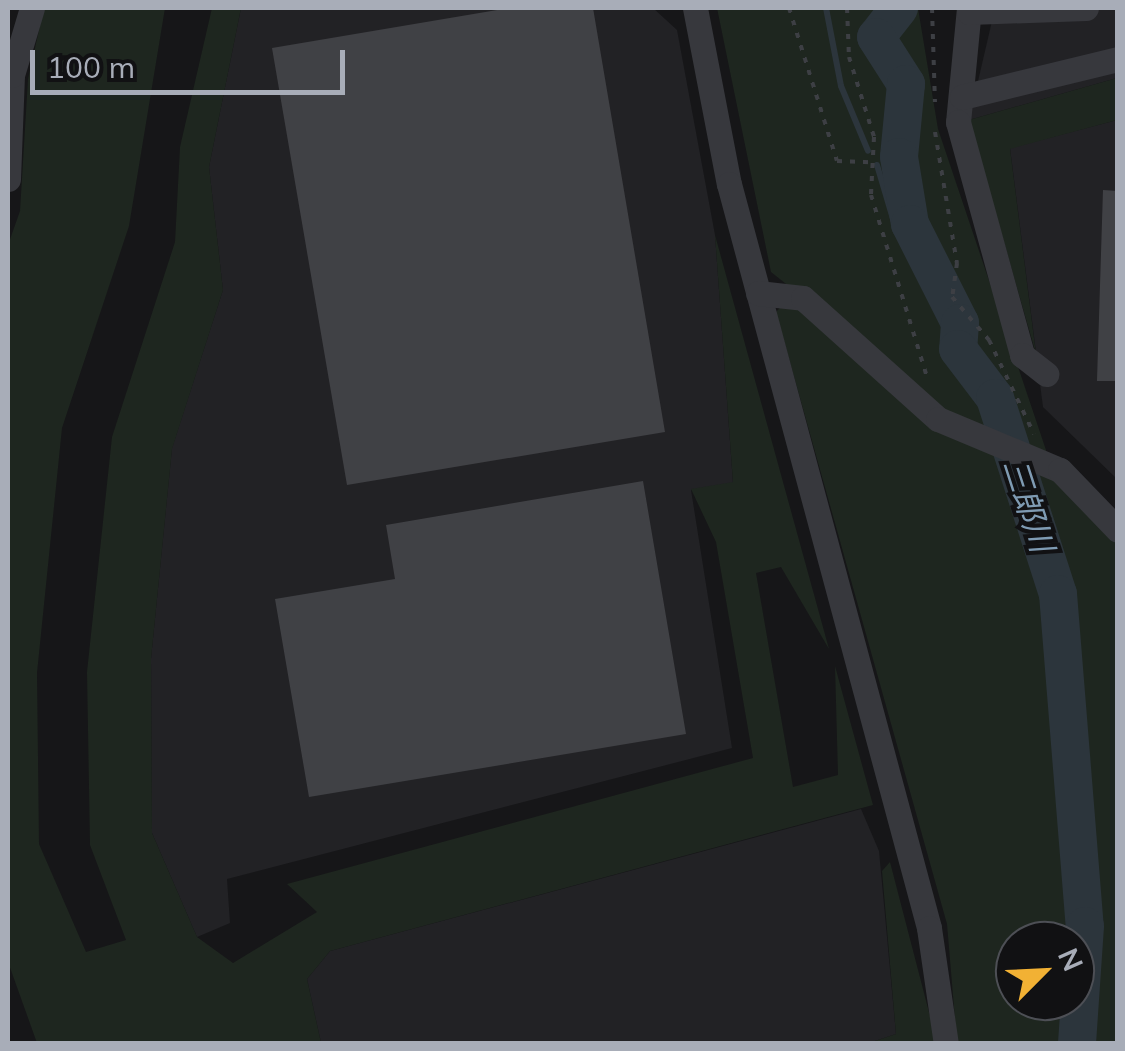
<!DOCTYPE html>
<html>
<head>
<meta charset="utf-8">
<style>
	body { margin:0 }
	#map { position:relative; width:1125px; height:1051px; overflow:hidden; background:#161618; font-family:Mulish,"Noto Sans JP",sans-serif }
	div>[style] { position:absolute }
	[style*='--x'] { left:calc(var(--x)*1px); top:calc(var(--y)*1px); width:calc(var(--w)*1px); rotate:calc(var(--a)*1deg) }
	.built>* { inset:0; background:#222225 }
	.green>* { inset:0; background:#1e261f }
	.stream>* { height:6px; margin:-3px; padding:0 3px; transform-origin:3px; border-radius:3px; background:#2c353c }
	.river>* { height:38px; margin:-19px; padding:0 19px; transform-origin:19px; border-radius:19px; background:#2c353c }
	.building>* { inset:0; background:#404145 }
	.path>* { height:4px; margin-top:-2px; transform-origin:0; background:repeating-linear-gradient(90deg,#3d3f44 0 5px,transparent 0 13px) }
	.minor>* { height:25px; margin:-12.5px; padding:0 12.5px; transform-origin:12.5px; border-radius:12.5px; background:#37383d }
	span { translate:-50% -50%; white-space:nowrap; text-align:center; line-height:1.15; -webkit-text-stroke:8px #111113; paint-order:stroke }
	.water-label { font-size:32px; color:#7f9bb3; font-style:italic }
	.frame { position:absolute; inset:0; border:10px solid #a8adb8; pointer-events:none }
	.north { position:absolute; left:995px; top:921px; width:100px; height:100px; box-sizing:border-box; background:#111113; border:2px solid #4d4f55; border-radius:50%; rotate:66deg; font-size:28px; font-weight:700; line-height:40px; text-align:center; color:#a8adb8 }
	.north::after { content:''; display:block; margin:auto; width:35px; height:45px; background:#f2b134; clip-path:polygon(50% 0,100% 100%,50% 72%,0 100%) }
	.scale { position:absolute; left:30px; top:50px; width:315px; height:45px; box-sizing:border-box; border:5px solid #a8adb8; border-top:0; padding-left:12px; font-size:30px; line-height:35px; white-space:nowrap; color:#a8adb8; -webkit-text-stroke:8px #111113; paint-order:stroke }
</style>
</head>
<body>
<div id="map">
	<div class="built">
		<div style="clip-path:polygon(241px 8px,653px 8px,677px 30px,715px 235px,733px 483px,691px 490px,732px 748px,227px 879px,230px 923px,197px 937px,152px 833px,151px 659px,172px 448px,223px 290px,209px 167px)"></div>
		<div style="clip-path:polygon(995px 8px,1117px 8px,1117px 78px,969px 120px)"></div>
		<div style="clip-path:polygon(1117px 120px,1117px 479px,1043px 407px,1010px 148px)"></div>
		<div style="clip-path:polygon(861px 809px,879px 851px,896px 1034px,866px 1044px,321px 1043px,307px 979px,330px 951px)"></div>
	</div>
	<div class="green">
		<div style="clip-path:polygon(44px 8px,165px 8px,129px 226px,62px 428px,37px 673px,39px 844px,86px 952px,126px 940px,90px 845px,87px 672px,112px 437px,175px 242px,180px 147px,212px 8px,241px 8px,209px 167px,223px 290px,172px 449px,151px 659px,152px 833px,197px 937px,233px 963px,317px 912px,287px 884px,753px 758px,716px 542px,691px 489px,733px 482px,715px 235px,829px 649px,781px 567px,756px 573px,793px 787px,838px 775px,835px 666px,873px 805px,330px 951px,307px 979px,321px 1043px,37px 1043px,8px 962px,8px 245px,20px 211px,28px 79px)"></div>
		<div style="clip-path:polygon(717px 8px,918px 8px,938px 129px,1048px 456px,970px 430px,771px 272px)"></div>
		<div style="clip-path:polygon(1117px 78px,1117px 120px,1010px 149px,1036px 354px,969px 120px)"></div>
		<div style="clip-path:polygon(evenodd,788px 299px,894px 385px,1040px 466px,1117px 537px,1117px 1043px,957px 1043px,947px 924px,776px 312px,788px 299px,1015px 941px,1075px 941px,1075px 1001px,1015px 1001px,1015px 941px)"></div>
		<div style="clip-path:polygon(890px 862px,937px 1043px,866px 1044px,896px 1034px,882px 871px)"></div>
	</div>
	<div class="stream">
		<div style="--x:826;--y:8;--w:79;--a:79.1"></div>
		<div style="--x:841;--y:86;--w:70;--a:67.4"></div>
		<div style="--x:877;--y:165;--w:67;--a:73.5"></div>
		<div style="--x:896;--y:229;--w:65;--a:53.1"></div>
	</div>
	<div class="river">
		<div style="--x:899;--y:8;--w:37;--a:128"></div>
		<div style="--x:876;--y:37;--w:56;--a:57.4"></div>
		<div style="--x:906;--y:84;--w:73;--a:95.5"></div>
		<div style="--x:899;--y:157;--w:68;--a:80.7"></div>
		<div style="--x:910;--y:224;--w:111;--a:63.2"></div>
		<div style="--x:960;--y:323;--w:26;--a:94"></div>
		<div style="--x:958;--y:349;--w:61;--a:52.9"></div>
		<div style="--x:995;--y:398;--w:206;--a:72.2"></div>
		<div style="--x:1058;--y:594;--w:333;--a:85.4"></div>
		<div style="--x:1085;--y:926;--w:118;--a:93.9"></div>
	</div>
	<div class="building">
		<div style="clip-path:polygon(509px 8px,593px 8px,665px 432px,347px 485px,272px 48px)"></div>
		<div style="clip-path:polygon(1103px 190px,1118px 191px,1118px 381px,1097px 381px)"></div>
		<div style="clip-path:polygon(643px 481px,686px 734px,309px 797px,275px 599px,395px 579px,386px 525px)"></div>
	</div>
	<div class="path">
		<div style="--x:789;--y:8;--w:160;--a:72.6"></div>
		<div style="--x:837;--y:161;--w:34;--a:2"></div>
		<div style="--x:847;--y:8;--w:49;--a:87.7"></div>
		<div style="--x:849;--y:57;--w:84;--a:72.6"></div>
		<div style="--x:874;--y:137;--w:58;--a:93"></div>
		<div style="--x:871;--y:195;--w:194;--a:72.9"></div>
		<div style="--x:932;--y:8;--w:94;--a:88.2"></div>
		<div style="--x:935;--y:132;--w:133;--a:80.5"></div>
		<div style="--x:957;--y:263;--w:34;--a:98"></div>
		<div style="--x:952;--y:297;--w:57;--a:49.3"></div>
		<div style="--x:989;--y:340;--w:104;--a:64.4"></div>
	</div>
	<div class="minor">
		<div style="--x:695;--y:8;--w:179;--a:79.1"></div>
		<div style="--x:729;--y:184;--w:770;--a:74.95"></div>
		<div style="--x:929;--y:928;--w:117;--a:81.7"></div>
		<div style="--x:969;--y:8;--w:115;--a:95.5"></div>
		<div style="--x:958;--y:122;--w:242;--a:74.6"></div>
		<div style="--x:1022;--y:355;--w:31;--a:38"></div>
		<div style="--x:969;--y:12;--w:117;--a:-2"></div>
		<div style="--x:962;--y:97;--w:161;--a:-13.7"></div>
		<div style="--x:8;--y:179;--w:104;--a:-87.8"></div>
		<div style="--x:12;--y:75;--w:70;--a:-73.4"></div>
		<div style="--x:758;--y:293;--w:45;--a:6.3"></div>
		<div style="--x:803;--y:298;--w:181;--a:41.9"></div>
		<div style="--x:938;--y:419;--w:132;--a:22.7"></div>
		<div style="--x:1060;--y:470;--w:83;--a:46"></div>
	</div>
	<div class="water-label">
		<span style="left:1029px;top:505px;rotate:72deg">三郎川</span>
	</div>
	<div class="frame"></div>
	<div class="north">N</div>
	<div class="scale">100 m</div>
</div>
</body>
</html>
